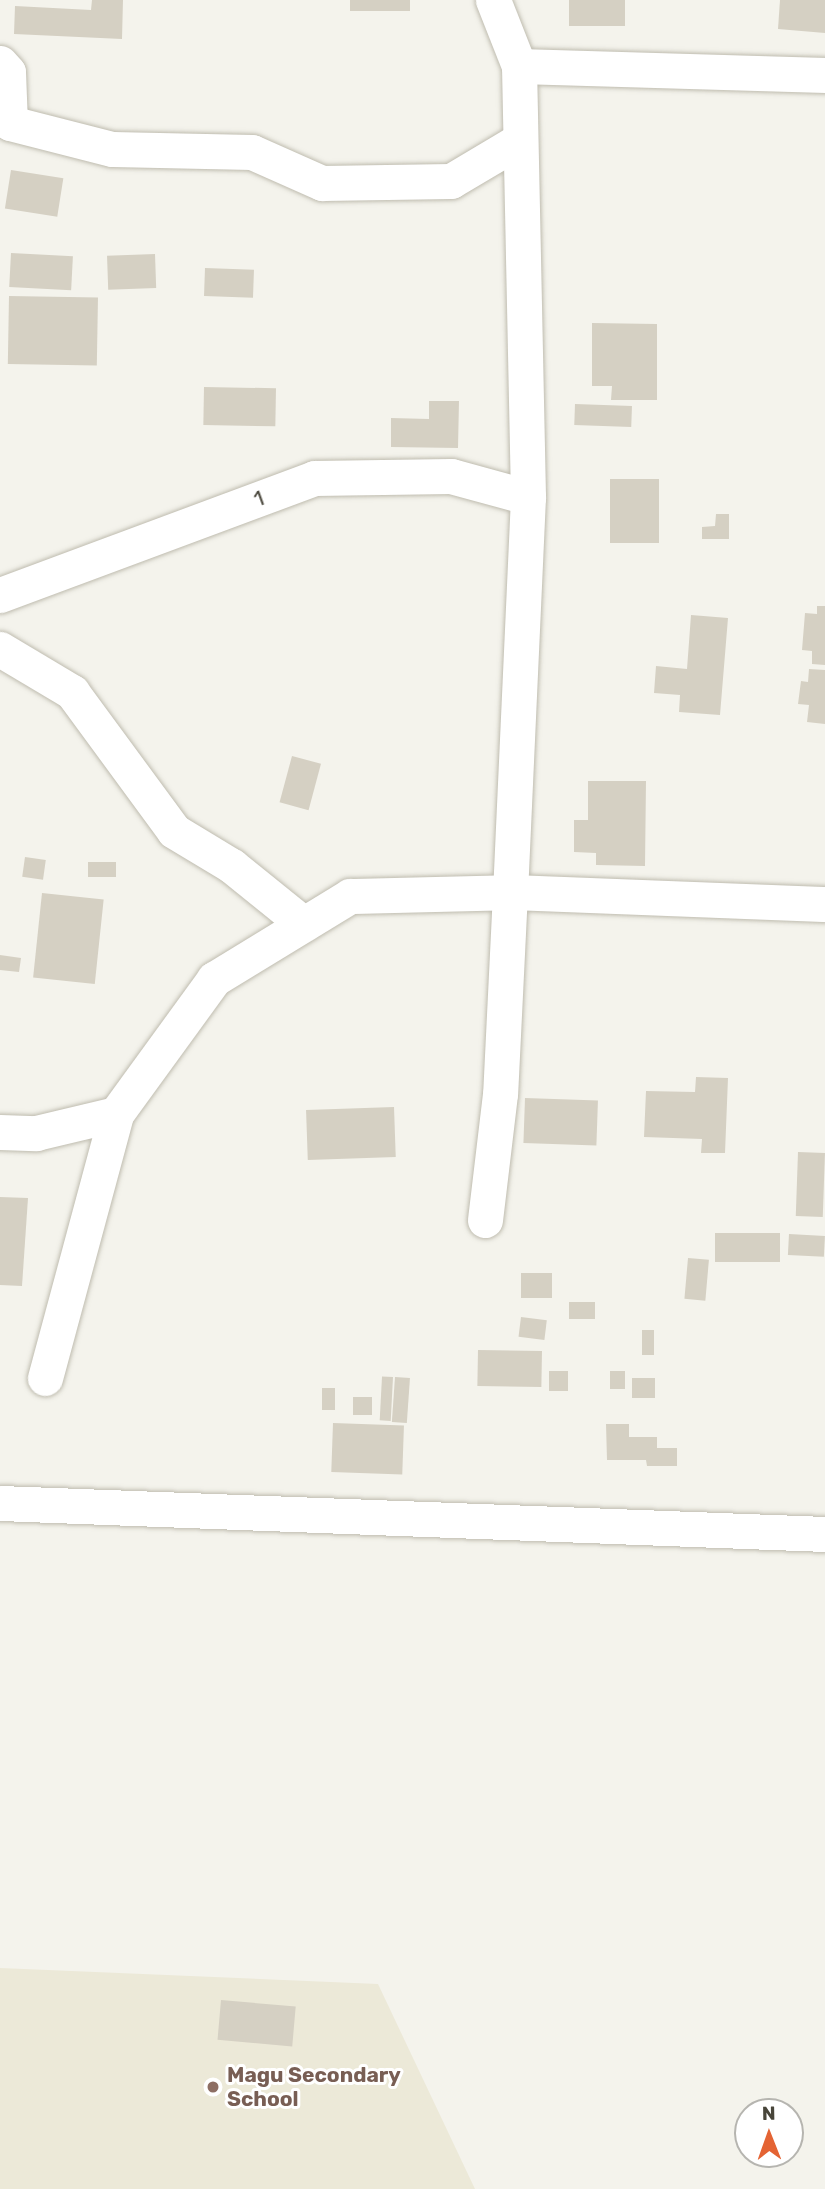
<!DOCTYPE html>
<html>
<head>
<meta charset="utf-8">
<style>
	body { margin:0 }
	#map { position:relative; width:825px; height:2189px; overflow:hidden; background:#f4f3ec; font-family:Rubik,sans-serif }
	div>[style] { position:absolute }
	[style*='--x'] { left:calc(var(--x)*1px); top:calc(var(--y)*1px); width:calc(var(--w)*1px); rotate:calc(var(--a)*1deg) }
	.education>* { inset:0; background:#ece9d8 }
	.building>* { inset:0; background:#d5d0c3; transform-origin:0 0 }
	.roads { filter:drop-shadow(0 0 2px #bfbcaf) drop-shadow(0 0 2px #bfbcaf) }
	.street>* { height:35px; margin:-17.5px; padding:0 17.5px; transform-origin:17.5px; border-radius:17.5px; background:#fff }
	.dots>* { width:19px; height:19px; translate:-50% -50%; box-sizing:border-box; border:4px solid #fff; border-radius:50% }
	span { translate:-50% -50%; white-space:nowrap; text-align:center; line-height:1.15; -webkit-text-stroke:6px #fff; paint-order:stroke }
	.street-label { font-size:21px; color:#48453a }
	.education-label { font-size:21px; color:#785e54; font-weight:700 }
	.left { translate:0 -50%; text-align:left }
	.north { position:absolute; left:734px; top:2098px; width:70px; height:70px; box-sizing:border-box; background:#fff; border:2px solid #b6b5b0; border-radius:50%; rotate:359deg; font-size:19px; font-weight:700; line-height:28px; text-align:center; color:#48453a }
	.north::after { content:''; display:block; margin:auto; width:24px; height:32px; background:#e46434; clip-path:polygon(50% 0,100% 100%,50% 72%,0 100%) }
</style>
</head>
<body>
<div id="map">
	<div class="education">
		<div style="clip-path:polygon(0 1968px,378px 1984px,475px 2189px,0 2189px)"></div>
	</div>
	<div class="building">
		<div style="clip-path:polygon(92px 0,123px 0,122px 39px,14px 34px,15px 6px,91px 10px)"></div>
		<div style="left:350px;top:0;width:60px;height:11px"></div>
		<div style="left:569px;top:0;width:56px;height:26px"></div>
		<div style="clip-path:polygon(780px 0,825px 0,825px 33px,778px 29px)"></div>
		<div style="left:11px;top:170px;width:53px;height:39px;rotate:9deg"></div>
		<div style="left:11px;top:253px;width:62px;height:34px;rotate:3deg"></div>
		<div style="left:155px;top:254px;width:34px;height:48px;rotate:88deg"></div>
		<div style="left:205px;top:268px;width:49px;height:28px;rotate:2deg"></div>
		<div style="left:9px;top:296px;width:89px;height:68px;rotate:1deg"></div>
		<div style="clip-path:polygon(592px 323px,657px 324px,657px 400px,611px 400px,612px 386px,592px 386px)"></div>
		<div style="left:204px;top:387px;width:72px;height:38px;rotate:1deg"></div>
		<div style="clip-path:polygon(429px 401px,459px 401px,458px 448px,391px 447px,391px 418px,429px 419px)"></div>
		<div style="left:575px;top:404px;width:57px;height:21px;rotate:2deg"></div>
		<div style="left:659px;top:479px;width:64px;height:49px;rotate:90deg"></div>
		<div style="clip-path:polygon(716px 514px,729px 514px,729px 539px,702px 539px,702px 527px,715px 526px)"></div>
		<div style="clip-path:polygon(817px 606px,825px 606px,825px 665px,812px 664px,812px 651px,802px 650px,805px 613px,817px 614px)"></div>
		<div style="clip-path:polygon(691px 615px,728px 618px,720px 715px,679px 712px,680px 695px,654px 693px,656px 666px,687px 669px)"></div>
		<div style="clip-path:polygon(809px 669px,825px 670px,825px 724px,807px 722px,809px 705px,798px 704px,801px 681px,808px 682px)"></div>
		<div style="left:292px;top:756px;width:30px;height:48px;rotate:15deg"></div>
		<div style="clip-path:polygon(588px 781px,646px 781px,645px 866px,596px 865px,596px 853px,574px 852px,574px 820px,588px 820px)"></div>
		<div style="left:25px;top:857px;width:21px;height:20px;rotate:8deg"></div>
		<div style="left:116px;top:862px;width:15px;height:28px;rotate:90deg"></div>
		<div style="left:42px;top:893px;width:62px;height:85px;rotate:6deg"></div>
		<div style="clip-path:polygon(0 955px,21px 958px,19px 972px,0 970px)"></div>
		<div style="clip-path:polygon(696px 1077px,728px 1078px,725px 1153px,701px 1153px,702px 1139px,644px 1137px,646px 1091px,695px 1092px)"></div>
		<div style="left:525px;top:1098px;width:73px;height:45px;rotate:2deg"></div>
		<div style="left:394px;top:1107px;width:50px;height:88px;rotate:88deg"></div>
		<div style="left:798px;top:1152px;width:27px;height:64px;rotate:2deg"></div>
		<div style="clip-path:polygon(0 1197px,28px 1198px,22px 1286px,0 1285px)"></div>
		<div style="left:715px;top:1233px;width:65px;height:29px"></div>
		<div style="left:789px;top:1234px;width:36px;height:21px;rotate:3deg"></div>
		<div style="left:688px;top:1258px;width:21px;height:41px;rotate:5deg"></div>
		<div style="left:521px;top:1273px;width:31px;height:25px"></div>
		<div style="left:595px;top:1302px;width:17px;height:26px;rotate:90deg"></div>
		<div style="left:521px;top:1317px;width:26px;height:20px;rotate:7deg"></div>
		<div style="left:642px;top:1330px;width:12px;height:25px"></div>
		<div style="left:478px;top:1350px;width:64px;height:36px;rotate:1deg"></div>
		<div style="left:549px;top:1371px;width:19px;height:20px"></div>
		<div style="left:610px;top:1371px;width:15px;height:18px"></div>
		<div style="left:393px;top:1377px;width:44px;height:11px;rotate:93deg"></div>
		<div style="left:395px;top:1377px;width:15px;height:45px;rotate:4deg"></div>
		<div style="left:632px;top:1378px;width:23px;height:20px"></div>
		<div style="left:322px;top:1388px;width:13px;height:22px"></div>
		<div style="left:353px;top:1397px;width:19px;height:18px"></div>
		<div style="left:333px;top:1423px;width:71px;height:49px;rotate:2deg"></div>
		<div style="clip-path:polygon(606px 1424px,629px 1424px,629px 1437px,657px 1437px,657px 1448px,677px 1448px,677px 1466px,647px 1466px,646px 1460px,607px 1460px)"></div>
		<div style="left:221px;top:2000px;width:75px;height:40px;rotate:5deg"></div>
	</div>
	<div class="roads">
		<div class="street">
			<div style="--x:493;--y:0;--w:71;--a:68.5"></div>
			<div style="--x:0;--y:63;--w:12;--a:48"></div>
			<div style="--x:8;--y:72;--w:51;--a:87.8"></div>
			<div style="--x:10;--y:123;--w:105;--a:14.3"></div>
			<div style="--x:112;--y:149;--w:140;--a:1.2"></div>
			<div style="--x:252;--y:152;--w:77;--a:23.9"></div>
			<div style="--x:322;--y:183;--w:129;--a:-0.9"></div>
			<div style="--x:451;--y:181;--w:80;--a:-30.7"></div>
			<div style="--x:825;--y:75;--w:306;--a:-178.3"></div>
			<div style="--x:519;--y:66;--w:431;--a:88.8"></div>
			<div style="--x:528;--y:497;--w:395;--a:92.6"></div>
			<div style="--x:510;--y:892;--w:315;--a:2.2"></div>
			<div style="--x:0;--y:595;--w:335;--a:-20.4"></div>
			<div style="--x:314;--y:478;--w:137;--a:-0.8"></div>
			<div style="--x:451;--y:476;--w:80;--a:15.3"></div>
			<div style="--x:0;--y:649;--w:84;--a:30.8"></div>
			<div style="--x:72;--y:692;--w:172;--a:53.7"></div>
			<div style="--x:174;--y:831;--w:68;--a:31.1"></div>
			<div style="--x:232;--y:866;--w:92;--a:38.9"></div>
			<div style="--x:0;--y:1132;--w:36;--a:2"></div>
			<div style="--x:36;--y:1133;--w:82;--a:-13.4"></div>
			<div style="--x:116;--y:1114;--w:167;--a:-54"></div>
			<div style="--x:214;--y:979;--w:159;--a:-31.4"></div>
			<div style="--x:350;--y:896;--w:160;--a:-1.4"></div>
			<div style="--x:510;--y:892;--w:202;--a:92.8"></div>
			<div style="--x:500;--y:1094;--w:127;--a:96.8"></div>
			<div style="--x:45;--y:1378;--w:273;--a:-74.9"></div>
			<div style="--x:0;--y:1503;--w:826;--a:2.15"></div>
		</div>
	</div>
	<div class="dots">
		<div style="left:213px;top:2087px;background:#8d6e63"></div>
	</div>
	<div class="street-label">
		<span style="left:259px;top:499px;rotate:-20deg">1</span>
	</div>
	<div class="education-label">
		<span class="left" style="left:227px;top:2087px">Magu Secondary<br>School</span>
	</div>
	<div class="north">N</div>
</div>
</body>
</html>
